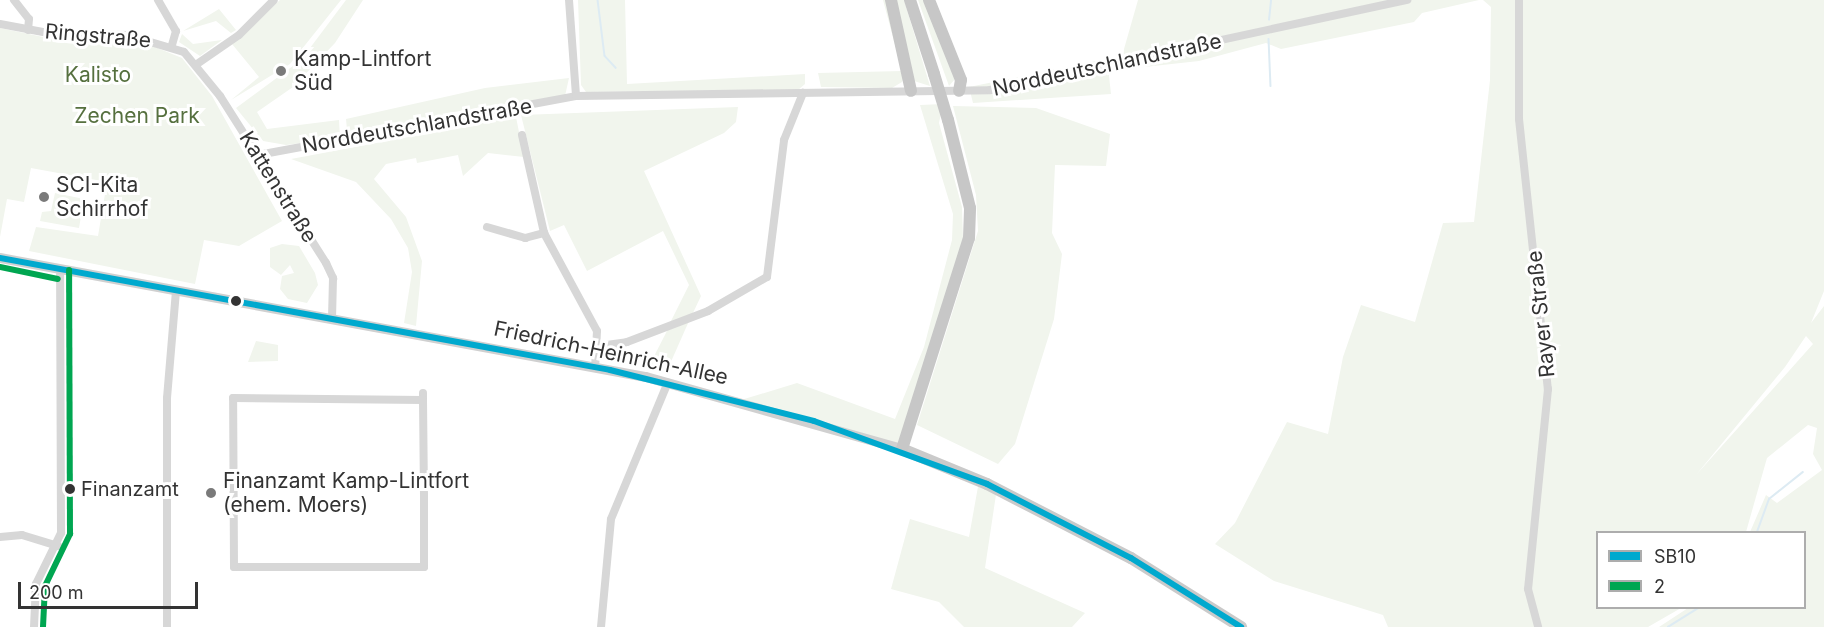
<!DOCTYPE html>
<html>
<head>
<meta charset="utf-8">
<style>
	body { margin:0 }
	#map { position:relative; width:1824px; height:627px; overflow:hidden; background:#fff; font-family:Inter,sans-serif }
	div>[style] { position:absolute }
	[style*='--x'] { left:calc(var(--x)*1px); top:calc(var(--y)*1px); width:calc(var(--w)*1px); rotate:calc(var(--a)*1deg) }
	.green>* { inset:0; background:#f1f5ed }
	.stream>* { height:1.5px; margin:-0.75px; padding:0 0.75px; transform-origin:0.75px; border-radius:0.75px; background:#ddebf3 }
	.minor>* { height:8px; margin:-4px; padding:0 4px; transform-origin:4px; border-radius:4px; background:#d7d7d7 }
	.secondary>* { height:10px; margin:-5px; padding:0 5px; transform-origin:5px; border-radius:5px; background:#d0d0d0 }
	.primary>* { height:12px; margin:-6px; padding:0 6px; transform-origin:6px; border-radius:6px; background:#cacaca }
	.trunk>* { height:12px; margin:-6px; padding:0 6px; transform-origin:6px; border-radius:6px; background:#c7c7c7 }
	.trunk-bridge>* { height:12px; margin:-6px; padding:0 6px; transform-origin:6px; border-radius:6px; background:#c7c7c7 }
	.bus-1>* { height:6px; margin:-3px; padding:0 3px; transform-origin:3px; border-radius:3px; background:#00a9ce }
	.bus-2>* { height:6px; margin:-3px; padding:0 3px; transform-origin:3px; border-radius:3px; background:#00a651 }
	.dots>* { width:16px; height:16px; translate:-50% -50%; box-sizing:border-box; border:3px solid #fff; border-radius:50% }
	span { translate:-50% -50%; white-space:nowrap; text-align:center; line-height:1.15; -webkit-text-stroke:6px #fff; paint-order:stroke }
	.bus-label { font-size:20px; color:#333 }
	.left { translate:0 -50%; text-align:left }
	.street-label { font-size:21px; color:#333 }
	.poi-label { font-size:21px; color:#333 }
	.park-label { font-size:21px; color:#56703f }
	.legend { position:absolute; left:1596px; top:531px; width:210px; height:78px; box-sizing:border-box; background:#fff; border:2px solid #adadad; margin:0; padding:8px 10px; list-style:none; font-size:18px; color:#333 }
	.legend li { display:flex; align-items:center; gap:12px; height:30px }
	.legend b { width:30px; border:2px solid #adadad }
	.scale { position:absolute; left:18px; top:582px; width:180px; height:27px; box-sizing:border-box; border:3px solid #333; border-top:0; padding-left:8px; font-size:18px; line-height:21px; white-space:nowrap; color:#333; -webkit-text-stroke:4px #fff; paint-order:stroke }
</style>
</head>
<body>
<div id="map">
	<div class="green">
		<div style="clip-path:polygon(280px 0,341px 0,290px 64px,231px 100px,259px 77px,232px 44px)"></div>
		<div style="clip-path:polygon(346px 0,363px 0,335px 43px,293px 87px,257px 112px,267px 129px,339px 120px,340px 138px,286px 145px,263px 141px,236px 108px,301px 60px)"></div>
		<div style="clip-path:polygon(578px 0,625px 0,627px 84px,805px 74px,805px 84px,798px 90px,586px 92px,581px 85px)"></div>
		<div style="clip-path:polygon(883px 0,888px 0,904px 77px,902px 82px,892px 88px,821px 87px,818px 73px,902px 71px)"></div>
		<div style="clip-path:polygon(896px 0,904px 0,930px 86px,914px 81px)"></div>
		<div style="clip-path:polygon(918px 0,924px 0,955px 79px,949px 86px)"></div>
		<div style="clip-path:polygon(1138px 0,1479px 0,1422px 13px,1414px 22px,1281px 49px,1266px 43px,1199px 61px,1135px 68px,1123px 63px,1124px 49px)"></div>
		<div style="clip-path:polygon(evenodd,1483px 0,1824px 0,1824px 291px,1811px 323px,1824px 306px,1824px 627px,1659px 627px,1688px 608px,1804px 608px,1804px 532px,1750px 532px,1766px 495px,1777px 503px,1822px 470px,1813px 454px,1817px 428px,1808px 425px,1767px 458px,1746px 532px,1598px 532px,1598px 608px,1681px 608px,1648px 627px,1388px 627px,1383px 615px,1274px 581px,1215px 544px,1235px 523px,1287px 422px,1328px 434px,1343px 357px,1361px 305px,1415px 322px,1443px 223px,1474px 222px,1490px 80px,1491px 7px,1483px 0,1806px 336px,1813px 344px,1696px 475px,1785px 367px,1806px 336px)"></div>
		<div style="clip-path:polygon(219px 9px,236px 30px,231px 33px,216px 21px,183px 31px)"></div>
		<div style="clip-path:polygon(0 28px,53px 39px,150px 45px,182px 58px,212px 96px,282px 221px,239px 246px,204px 240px,195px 284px,29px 251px,36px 227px,98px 236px,107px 182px,31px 168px,24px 202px,7px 199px,0 237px)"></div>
		<div style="clip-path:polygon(182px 34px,193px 44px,222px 40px,200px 56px,179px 42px)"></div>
		<div style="clip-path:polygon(1096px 61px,1108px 67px,1111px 94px,973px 103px,969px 87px)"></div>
		<div style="clip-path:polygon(569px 78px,565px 96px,454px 112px,361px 136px,347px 130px,346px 119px,485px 88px)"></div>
		<div style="clip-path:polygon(943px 104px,939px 123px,962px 207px,963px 239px,902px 449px,741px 400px,797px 383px,895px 419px,924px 347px,952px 240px,953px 214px,920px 105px)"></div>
		<div style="clip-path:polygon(953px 106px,1036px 108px,1110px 134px,1106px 166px,1055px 165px,1052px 233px,1062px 254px,1054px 319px,1015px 444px,998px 464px,917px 425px,978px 231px,976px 195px)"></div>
		<div style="clip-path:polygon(738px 107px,736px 122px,724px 133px,644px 171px,701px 296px,692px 315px,670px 323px,689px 285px,663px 231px,587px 271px,564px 225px,550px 231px,521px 115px)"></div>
		<div style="clip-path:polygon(516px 117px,524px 157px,488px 153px,463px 176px,458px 155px,417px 163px,416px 158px,386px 164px,374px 179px,406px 217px,422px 261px,416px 326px,404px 323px,412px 272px,408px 248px,391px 219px,356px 182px,291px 159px)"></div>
		<div style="clip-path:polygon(55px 193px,84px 199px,79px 228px,40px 221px,42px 212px,51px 211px)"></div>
		<div style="clip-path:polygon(282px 244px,299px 246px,315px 273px,318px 285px,307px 303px,288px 299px,280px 289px,282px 276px,294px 273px,290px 265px,281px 275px,270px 267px,270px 248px)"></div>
		<div style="clip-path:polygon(689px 321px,666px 373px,648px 368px,668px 329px)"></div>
		<div style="clip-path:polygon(256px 341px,278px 345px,278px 361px,248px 362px)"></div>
		<div style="clip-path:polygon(979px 481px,997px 488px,985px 568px,1085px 613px,1072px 627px,964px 627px,939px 602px,891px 589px,910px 519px,969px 537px)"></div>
	</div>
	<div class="stream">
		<div style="--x:598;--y:0;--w:56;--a:82.9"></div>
		<div style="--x:605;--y:56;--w:16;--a:47"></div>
		<div style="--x:1269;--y:20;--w:20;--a:-84"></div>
		<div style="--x:1269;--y:39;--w:47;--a:87.6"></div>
		<div style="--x:1757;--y:532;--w:35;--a:-70"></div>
		<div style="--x:1769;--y:499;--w:43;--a:-38.5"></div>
		<div style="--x:1668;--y:627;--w:36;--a:-32"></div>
	</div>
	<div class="minor">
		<div style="--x:14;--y:0;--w:24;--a:52"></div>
		<div style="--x:29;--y:19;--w:11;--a:95"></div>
		<div style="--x:158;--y:0;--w:36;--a:60"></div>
		<div style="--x:176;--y:31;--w:15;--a:106"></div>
		<div style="--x:569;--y:0;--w:96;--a:85.8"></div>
		<div style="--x:1519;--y:0;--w:119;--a:90"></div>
		<div style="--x:1519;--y:119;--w:272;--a:83.9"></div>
		<div style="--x:1548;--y:389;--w:201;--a:95.7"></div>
		<div style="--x:1528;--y:589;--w:39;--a:75"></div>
		<div style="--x:0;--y:24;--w:49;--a:10.6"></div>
		<div style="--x:48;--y:33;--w:79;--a:1.5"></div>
		<div style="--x:127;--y:35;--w:59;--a:16.6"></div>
		<div style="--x:184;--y:52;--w:57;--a:50.7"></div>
		<div style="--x:220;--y:96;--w:198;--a:57.6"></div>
		<div style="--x:326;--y:263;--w:17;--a:65"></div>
		<div style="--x:333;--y:278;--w:41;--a:91.4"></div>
		<div style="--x:197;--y:64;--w:51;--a:-34.6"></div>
		<div style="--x:239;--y:35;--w:49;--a:-45"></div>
		<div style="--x:522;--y:135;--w:100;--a:77.3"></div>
		<div style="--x:544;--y:233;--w:111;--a:61.6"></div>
		<div style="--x:597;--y:331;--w:36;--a:93"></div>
		<div style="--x:258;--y:155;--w:323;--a:-10.5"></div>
		<div style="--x:576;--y:96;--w:414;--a:-0.8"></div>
		<div style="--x:990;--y:90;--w:427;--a:-12.2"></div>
		<div style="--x:487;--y:227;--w:40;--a:16"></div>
		<div style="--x:525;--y:238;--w:20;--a:-15"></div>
		<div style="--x:599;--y:346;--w:28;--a:-8"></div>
		<div style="--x:627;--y:342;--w:87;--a:-20.9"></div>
		<div style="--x:708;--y:311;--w:68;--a:-30"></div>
		<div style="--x:767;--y:277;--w:138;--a:-82.9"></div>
		<div style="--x:784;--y:140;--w:51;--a:-68"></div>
		<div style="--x:423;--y:393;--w:7;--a:90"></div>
		<div style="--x:423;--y:400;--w:95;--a:89.4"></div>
		<div style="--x:424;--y:495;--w:72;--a:90"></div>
		<div style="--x:424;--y:567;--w:190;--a:180"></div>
		<div style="--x:234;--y:567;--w:169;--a:-90.3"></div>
		<div style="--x:233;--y:398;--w:190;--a:0.6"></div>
		<div style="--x:0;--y:537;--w:22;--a:-5"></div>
		<div style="--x:22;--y:535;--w:38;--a:17"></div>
		<div style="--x:34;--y:627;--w:43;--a:-87.3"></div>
		<div style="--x:36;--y:584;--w:57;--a:-63.9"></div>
		<div style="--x:61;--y:533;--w:263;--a:-90.2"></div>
		<div style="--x:167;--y:627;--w:229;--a:-90"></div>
		<div style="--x:167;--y:398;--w:107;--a:-85.2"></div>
		<div style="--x:601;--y:627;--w:108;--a:-84.7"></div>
		<div style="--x:611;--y:519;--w:148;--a:-67.4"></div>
	</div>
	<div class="secondary">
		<div style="--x:0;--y:258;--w:657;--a:10.44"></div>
		<div style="--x:646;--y:377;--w:266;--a:15.7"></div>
	</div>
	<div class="primary">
		<div style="--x:902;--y:449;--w:92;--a:22.4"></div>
		<div style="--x:987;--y:484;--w:162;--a:27.2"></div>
		<div style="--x:1131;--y:558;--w:130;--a:32.1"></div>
	</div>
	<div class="trunk">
		<div style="--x:891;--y:0;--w:93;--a:77.6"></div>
		<div style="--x:910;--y:0;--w:78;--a:72"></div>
		<div style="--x:929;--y:0;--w:86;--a:68.2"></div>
		<div style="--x:961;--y:80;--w:11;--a:100"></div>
		<div style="--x:902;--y:449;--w:221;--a:-72.4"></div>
		<div style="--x:969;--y:238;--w:30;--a:-88"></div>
		<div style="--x:970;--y:208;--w:91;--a:-104"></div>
	</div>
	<div class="trunk-bridge">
		<div style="--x:934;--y:74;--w:48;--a:73.1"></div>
	</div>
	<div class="bus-1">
		<div style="--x:0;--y:258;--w:620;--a:10.4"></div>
		<div style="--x:610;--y:370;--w:210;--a:14"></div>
		<div style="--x:814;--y:421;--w:184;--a:20"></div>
		<div style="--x:987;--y:484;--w:162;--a:27.2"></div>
		<div style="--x:1131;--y:558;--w:130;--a:32.1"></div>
	</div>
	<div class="bus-2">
		<div style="--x:0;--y:267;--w:59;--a:11.7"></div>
		<div style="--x:43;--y:627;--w:41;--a:-87.2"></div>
		<div style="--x:45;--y:586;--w:58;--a:-64.3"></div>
		<div style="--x:70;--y:534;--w:264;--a:-90.2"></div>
	</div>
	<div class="dots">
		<div style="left:281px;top:71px;background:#7a7a7a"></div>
		<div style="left:44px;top:197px;background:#7a7a7a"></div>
		<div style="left:236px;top:301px;background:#333"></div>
		<div style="left:70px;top:489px;background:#333"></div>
		<div style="left:211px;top:493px;background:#7a7a7a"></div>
	</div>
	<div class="bus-label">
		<span class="left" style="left:81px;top:489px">Finanzamt</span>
	</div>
	<div class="street-label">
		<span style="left:98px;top:36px;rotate:5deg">Ringstraße</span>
		<span style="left:1107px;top:65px;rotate:-12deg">Norddeutschlandstraße</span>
		<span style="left:417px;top:126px;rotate:-10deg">Norddeutschlandstraße</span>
		<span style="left:278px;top:187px;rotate:58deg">Kattenstraße</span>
		<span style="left:1541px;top:314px;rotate:-96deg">Rayer Straße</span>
		<span style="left:611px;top:353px;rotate:12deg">Friedrich-Heinrich-Allee</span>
	</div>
	<div class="poi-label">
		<span class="left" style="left:294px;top:71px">Kamp-Lintfort<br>Süd</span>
		<span class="left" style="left:56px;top:197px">SCI-Kita<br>Schirrhof</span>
		<span class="left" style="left:223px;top:493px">Finanzamt Kamp-Lintfort<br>(ehem. Moers)</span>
	</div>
	<div class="park-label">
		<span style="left:98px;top:75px">Kalisto</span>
		<span style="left:137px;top:116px">Zechen Park</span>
	</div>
	<ul class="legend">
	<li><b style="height:8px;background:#00a9ce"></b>SB10</li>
	<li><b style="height:8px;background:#00a651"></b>2</li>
	</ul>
	<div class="scale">200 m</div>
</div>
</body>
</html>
